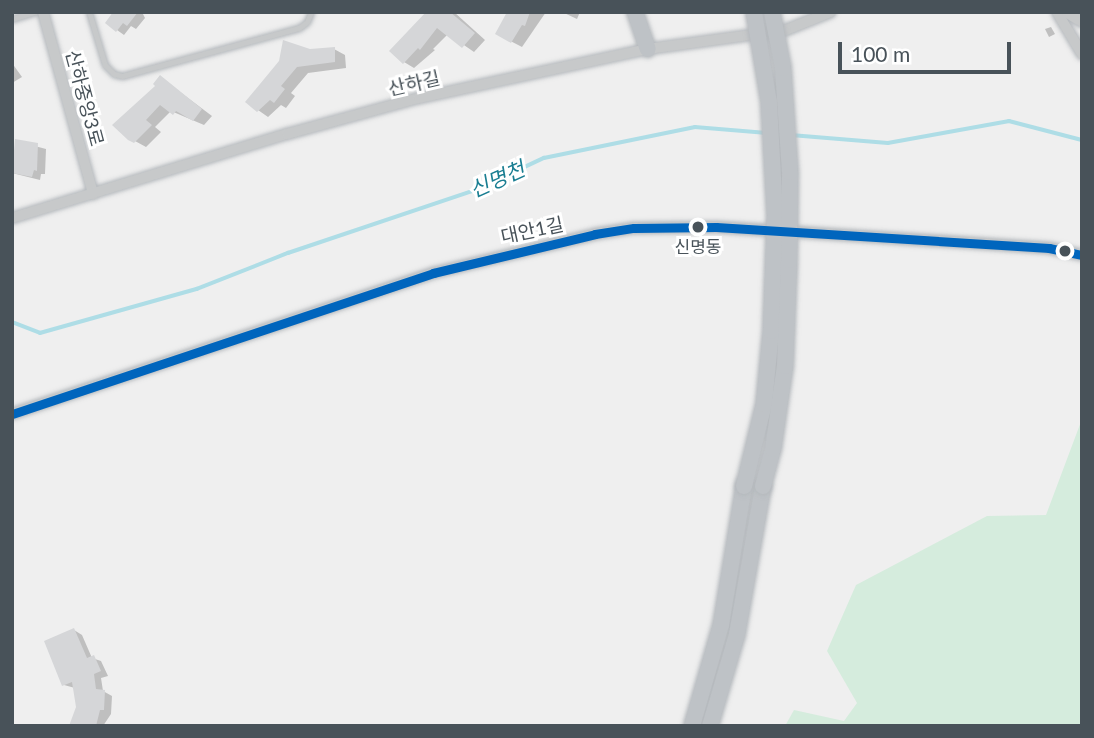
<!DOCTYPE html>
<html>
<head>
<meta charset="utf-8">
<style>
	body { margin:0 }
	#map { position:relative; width:1094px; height:738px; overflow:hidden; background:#efefef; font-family:Lato,"Noto Sans KR",sans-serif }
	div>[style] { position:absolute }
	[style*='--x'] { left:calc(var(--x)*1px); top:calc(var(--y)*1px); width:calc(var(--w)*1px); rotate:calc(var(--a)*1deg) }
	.green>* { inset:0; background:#d5ecdd }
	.shadow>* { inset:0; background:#0003 }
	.stream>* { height:3.5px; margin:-1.75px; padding:0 1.75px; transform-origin:1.75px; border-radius:1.75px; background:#aedde6 }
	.building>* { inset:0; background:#d5d6d8 }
	.roads { filter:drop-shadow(0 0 2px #b5b9bd) drop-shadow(0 0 2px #b5b9bd) }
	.service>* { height:5px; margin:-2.5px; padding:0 2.5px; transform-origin:2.5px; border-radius:2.5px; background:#c7c9ca }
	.minor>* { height:10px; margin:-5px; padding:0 5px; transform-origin:5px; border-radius:5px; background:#c7c9ca }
	.trunk>* { height:16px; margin:-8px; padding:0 8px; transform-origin:8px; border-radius:8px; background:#bec2c6 }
	.bridges { filter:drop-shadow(0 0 2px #b5b9bd) drop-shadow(0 0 2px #b5b9bd) }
	.trunk-bridge>* { height:16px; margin:-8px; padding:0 8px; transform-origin:8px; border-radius:8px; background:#bec2c6 }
	.bus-1>* { height:9px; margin:-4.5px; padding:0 4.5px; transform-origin:4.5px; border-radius:4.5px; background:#0065bd }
	.dots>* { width:19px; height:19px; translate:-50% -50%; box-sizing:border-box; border:4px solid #fff; border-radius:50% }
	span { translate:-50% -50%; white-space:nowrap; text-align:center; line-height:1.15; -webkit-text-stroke:6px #fff; paint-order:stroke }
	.bus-label { font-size:17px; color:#485259 }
	.street-label { font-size:19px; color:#485259 }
	.water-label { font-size:21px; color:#1a7e92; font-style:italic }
	.frame { position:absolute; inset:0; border:14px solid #485259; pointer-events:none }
	.scale { position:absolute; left:838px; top:42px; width:173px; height:32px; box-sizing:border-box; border:4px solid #485259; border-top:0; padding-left:9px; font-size:21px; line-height:24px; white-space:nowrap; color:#485259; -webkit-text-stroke:5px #fff; paint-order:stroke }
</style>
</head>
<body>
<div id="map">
	<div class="green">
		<div style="clip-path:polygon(1082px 419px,1082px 726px,785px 726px,794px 710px,844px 721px,857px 703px,827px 651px,856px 585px,987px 516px,1046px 515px)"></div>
	</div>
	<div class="shadow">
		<div style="clip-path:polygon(116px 12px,142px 12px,145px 18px,136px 29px,131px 26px,124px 35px,117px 30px)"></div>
		<div style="clip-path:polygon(428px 12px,454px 12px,485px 40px,474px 52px,448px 34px,433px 49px,435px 50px,414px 68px,404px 62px)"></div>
		<div style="clip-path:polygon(509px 12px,546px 12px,522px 47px,497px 34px)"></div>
		<div style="clip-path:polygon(562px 12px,580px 12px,577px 19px)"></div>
		<div style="clip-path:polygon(1051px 27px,1055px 34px,1049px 37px,1045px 29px)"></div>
		<div style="clip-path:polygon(334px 49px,345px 55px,346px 68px,308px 73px,291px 93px,295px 96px,286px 108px,281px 105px,268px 117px,258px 110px,309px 50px)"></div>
		<div style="clip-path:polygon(12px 63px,22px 77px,12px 83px)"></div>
		<div style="clip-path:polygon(160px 77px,212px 116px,204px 125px,171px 111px,155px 127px,161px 132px,146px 147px,135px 141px)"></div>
		<div style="clip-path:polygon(16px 141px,46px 149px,45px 174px,41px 174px,40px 180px,12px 173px)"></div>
		<div style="clip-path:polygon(74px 630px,82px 635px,92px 658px,101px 661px,108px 676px,101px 678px,103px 691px,112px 696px,111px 714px,103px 726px,70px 726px,78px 707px,75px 688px,64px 685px)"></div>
	</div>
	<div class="stream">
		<div style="--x:791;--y:135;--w:97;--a:4.7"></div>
		<div style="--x:888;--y:143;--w:123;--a:-10.3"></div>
		<div style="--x:1009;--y:121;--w:75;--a:14.6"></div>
		<div style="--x:12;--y:322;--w:30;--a:21"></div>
		<div style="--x:40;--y:333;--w:163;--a:-15.7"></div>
		<div style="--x:197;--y:289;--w:98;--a:-21.6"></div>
		<div style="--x:288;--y:253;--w:200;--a:-18.6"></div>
		<div style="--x:478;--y:189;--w:73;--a:-25.2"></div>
		<div style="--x:544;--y:158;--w:154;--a:-11.6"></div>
		<div style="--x:695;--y:127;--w:71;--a:4.8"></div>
	</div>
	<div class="building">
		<div style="clip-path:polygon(113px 12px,138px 12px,127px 26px,123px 23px,116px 32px,105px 23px)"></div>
		<div style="clip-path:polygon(426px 12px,450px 12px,475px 33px,462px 48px,437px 28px,420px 50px,418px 48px,403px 64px,389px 51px)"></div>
		<div style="clip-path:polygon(507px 12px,530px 12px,525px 26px,522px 25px,511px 43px,495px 34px)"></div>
		<div style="clip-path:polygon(283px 40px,310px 49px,335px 47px,335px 62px,297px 67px,281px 86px,285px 89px,274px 103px,270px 100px,257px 112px,245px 102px,279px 61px)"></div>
		<div style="clip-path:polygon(160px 75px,202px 109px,193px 121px,176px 111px,173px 115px,160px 105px,146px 120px,152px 125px,134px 143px,128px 140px,112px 125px,155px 86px,153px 84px)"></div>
		<div style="clip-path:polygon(15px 139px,38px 143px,37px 171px,34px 170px,32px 177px,12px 173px)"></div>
		<div style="clip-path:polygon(74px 628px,87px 658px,94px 655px,101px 671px,94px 674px,96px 689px,105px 690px,104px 710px,100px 710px,96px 726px,69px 726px,76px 707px,72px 682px,62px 686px,44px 641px)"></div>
	</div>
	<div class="roads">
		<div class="service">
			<div style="--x:89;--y:12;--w:55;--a:73.2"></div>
			<div style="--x:105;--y:65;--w:13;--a:45"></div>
			<div style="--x:114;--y:74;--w:8;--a:14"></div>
			<div style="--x:122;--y:76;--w:183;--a:-15.2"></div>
			<div style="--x:299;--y:28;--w:10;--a:-37"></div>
			<div style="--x:307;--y:22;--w:11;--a:-68"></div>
			<div style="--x:12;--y:19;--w:24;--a:-17"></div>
		</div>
		<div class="minor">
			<div style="--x:43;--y:12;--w:189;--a:74.6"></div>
			<div style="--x:1057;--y:12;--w:49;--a:59.2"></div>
			<div style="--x:1067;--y:13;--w:17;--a:31"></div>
			<div style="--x:12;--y:218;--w:288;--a:-17"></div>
			<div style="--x:287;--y:134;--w:137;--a:-15.3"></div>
			<div style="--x:419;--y:98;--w:234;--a:-12.1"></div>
			<div style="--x:648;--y:49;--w:139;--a:-7.8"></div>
			<div style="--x:786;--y:30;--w:48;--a:-21.8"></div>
			<div style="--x:12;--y:414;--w:444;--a:-18.5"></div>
			<div style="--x:433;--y:273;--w:167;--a:-13.5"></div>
			<div style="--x:595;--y:234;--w:39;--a:-9"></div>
			<div style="--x:634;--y:228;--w:82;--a:-0.7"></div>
			<div style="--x:716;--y:227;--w:334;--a:3.6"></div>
			<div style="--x:1049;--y:248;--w:34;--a:12"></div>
		</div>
		<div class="trunk">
			<div style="--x:635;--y:12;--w:39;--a:71"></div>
			<div style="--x:692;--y:726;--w:105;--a:-74"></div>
			<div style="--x:721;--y:625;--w:141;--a:-80.6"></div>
			<div style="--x:710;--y:726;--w:96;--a:-73.6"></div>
			<div style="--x:737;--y:634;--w:150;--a:-80"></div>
		</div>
	</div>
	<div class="bridges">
		<div class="trunk-bridge">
			<div style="--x:744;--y:486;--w:84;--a:-76.3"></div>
			<div style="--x:764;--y:404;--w:73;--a:-84.5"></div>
			<div style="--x:771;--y:331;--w:117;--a:-88"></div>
			<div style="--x:775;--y:214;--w:112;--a:-93.1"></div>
			<div style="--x:769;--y:102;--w:91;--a:-99.5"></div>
			<div style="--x:763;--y:486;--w:38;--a:-75"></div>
			<div style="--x:773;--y:449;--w:84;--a:-81.8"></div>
			<div style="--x:785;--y:366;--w:106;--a:-87.8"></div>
			<div style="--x:789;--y:260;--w:88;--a:-89.3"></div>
			<div style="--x:790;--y:172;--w:104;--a:-93.9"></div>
			<div style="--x:783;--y:68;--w:57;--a:-101.1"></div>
		</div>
	</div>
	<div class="bus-1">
		<div style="--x:12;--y:414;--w:444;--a:-18.5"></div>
		<div style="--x:433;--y:273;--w:167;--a:-13.5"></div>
		<div style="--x:595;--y:234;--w:39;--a:-9"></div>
		<div style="--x:634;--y:228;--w:82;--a:-0.7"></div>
		<div style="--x:716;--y:227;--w:334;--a:3.6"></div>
		<div style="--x:1049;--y:248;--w:34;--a:12"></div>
	</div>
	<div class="dots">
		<div style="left:698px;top:227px;background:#485259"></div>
		<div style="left:1065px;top:251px;background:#485259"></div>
	</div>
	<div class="bus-label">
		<span style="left:698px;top:247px">신명동</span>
	</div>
	<div class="street-label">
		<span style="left:414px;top:83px;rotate:-13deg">산하길</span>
		<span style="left:85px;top:98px;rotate:75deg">산하중앙3로</span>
		<span style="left:532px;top:230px;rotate:-12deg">대안1길</span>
	</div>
	<div class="water-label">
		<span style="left:497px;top:179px;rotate:-24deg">신명천</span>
	</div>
	<div class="frame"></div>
	<div class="scale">100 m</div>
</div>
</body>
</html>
